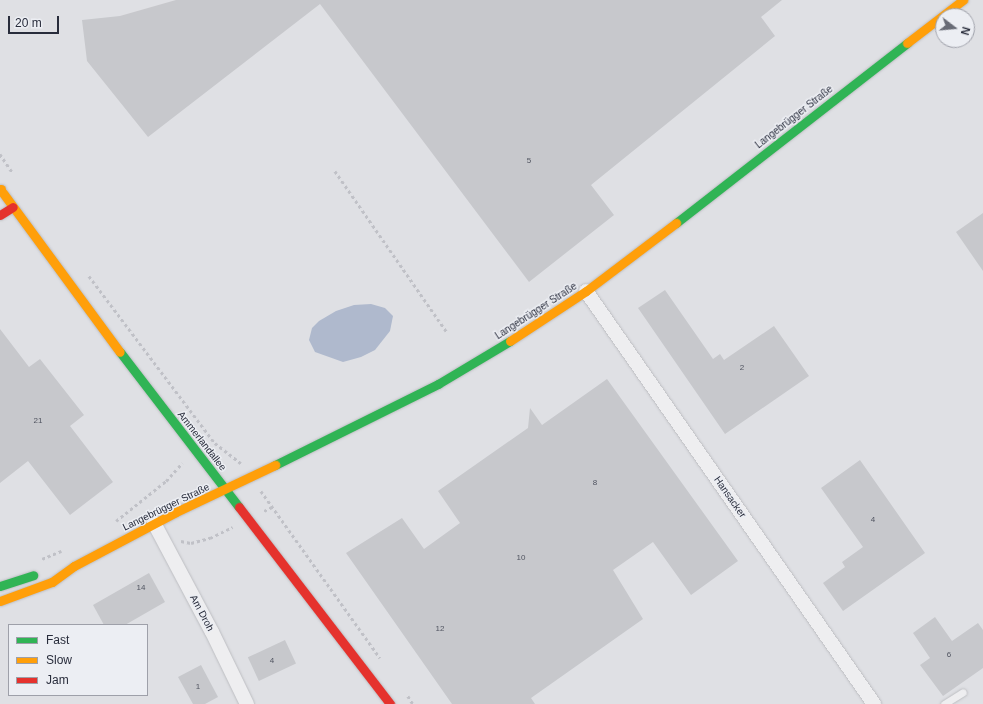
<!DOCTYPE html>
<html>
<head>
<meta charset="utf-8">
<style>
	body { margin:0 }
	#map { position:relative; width:983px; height:704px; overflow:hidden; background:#dfe0e4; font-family:Arial,sans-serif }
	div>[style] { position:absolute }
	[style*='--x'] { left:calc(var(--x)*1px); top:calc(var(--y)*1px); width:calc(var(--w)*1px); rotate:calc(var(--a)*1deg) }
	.water>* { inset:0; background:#afb9cd }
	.building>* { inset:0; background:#c7c8cc; transform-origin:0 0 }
	.path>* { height:2.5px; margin-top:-1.25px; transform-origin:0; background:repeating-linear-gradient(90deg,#c0c1c7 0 3px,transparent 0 6px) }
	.roads { filter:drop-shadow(0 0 1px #bdbec2) drop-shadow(0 0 1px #bdbec2) }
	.lane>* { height:7px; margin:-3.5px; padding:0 3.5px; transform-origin:3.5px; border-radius:3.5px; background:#eeeef0 }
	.street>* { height:14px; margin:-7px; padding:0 7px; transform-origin:7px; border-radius:7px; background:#eeeef0 }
	.fast>* { height:9px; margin:-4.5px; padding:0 4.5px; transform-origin:4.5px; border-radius:4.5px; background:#30b455 }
	.slow>* { height:9px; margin:-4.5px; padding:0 4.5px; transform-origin:4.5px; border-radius:4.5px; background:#ff9f0a }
	.jam>* { height:9px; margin:-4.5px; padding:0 4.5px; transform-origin:4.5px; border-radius:4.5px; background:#e5322d }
	span { translate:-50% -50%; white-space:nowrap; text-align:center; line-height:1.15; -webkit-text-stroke:3px #eceef3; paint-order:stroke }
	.number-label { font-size:8px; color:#505460 }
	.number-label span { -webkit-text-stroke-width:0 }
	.street-label { font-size:10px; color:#282c3b }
	.legend { position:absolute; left:8px; top:624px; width:140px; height:72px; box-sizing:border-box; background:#eceef3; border:1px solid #9ea0a9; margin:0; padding:5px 7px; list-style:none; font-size:12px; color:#282c3b }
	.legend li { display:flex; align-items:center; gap:8px; height:20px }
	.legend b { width:20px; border:1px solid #9ea0a9 }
	.north { position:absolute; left:935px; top:8px; width:40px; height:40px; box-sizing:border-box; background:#eceef3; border:1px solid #9ea0a9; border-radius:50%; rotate:106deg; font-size:11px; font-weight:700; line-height:16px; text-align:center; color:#282c3b }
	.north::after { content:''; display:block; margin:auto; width:14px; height:18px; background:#686b76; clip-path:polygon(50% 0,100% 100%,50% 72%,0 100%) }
	.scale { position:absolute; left:8px; top:16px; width:51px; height:18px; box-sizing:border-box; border:2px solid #282c3b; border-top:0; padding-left:5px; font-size:12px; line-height:14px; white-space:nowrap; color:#282c3b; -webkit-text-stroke:3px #eceef3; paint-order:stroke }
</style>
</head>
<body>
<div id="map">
	<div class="water">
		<div style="clip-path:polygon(371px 304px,385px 308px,393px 316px,390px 331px,375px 350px,361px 357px,343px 362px,315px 352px,309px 340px,312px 328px,319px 321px,336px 311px,354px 305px)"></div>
	</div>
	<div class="building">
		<div style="clip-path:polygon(176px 0,782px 0,761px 17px,775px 36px,591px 185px,614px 215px,529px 282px,320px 4px,148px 137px,87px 61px,82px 20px,120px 16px)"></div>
		<div style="clip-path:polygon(983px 213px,983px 271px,956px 232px)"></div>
		<div style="clip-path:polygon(665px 290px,713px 359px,720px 354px,724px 360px,774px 326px,809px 376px,725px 434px,638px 308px)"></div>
		<div style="clip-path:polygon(0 329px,29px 367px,40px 359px,84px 415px,70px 426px,113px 482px,70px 515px,28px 461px,0 483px)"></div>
		<div style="clip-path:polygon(607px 379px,738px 561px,691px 595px,653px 542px,613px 570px,643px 619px,531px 698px,535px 704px,452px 704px,346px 553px,402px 518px,424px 549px,460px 523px,438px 491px,528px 428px,530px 408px,542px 425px)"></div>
		<div style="clip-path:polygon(860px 460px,925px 553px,843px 611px,823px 583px,845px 567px,842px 562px,863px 547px,821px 488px)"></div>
		<div style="clip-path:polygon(149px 573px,165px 602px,125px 625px,104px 625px,93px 605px)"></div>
		<div style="clip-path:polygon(935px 617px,952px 641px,978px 623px,983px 630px,983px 668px,943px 696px,920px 665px,930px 658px,913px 633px)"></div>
		<div style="left:285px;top:640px;width:26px;height:41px;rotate:65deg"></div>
		<div style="clip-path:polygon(201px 665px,218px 697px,205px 704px,193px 704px,178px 677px)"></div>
	</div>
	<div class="path">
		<div style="--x:0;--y:154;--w:23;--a:56"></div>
		<div style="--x:335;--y:171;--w:196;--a:55.2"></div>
		<div style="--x:89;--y:276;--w:209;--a:53"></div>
		<div style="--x:215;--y:443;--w:33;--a:38"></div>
		<div style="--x:261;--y:491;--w:205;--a:54.5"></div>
		<div style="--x:264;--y:511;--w:9;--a:-27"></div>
		<div style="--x:116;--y:521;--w:64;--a:-38.7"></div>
		<div style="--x:166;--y:481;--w:24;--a:-48"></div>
		<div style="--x:181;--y:541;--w:10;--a:11"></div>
		<div style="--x:191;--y:543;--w:20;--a:-15"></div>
		<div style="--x:210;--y:538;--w:25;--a:-26"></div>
		<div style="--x:42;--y:559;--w:21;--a:-23"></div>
		<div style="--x:408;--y:696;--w:9;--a:58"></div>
	</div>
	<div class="roads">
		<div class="lane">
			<div style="--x:944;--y:704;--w:22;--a:-32"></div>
		</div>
		<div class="street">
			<div style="--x:586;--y:291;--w:504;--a:55.11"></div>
			<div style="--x:154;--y:523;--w:123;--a:62"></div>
			<div style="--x:212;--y:632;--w:80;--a:64.1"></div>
		</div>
		<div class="fast">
			<div style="--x:676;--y:223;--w:293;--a:-37.9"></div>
			<div style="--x:120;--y:352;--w:195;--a:52.5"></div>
			<div style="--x:275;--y:465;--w:182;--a:-26.4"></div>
			<div style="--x:438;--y:384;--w:84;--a:-30.8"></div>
			<div style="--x:0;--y:586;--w:35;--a:-18"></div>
		</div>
		<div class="slow">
			<div style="--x:907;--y:43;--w:71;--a:-37.5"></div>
			<div style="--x:0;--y:189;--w:1;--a:0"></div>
			<div style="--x:3;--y:193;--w:197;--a:53.7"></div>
			<div style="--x:510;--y:341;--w:91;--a:-33.3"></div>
			<div style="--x:586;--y:291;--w:113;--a:-37.1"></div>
			<div style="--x:0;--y:601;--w:55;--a:-20.1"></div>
			<div style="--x:52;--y:582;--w:27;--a:-36"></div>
			<div style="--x:74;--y:566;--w:115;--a:-27.9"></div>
			<div style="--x:176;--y:512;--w:110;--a:-25.4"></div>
		</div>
		<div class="jam">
			<div style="--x:0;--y:215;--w:15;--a:-32"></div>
			<div style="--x:239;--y:507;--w:248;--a:52.5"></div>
		</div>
	</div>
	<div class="number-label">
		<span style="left:529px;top:161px">5</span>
		<span style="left:742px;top:368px">2</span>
		<span style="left:38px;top:421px">21</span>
		<span style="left:595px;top:483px">8</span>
		<span style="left:873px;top:520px">4</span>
		<span style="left:521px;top:558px">10</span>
		<span style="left:141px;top:588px">14</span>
		<span style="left:440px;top:629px">12</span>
		<span style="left:949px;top:655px">6</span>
		<span style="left:272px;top:661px">4</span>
		<span style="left:198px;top:687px">1</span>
	</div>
	<div class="street-label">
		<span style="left:794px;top:117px;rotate:-38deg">Langebrügger Straße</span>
		<span style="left:536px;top:311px;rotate:-33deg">Langebrügger Straße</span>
		<span style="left:202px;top:441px;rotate:52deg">Ammerlandallee</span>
		<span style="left:730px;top:497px;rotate:55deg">Hansacker</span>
		<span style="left:166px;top:507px;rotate:-26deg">Langebrügger Straße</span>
		<span style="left:202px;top:613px;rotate:62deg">Am Droh</span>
	</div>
	<ul class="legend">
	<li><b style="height:5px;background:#30b455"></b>Fast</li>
	<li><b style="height:5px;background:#ff9f0a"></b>Slow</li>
	<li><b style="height:5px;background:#e5322d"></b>Jam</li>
	</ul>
	<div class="north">N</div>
	<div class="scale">20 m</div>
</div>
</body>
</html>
